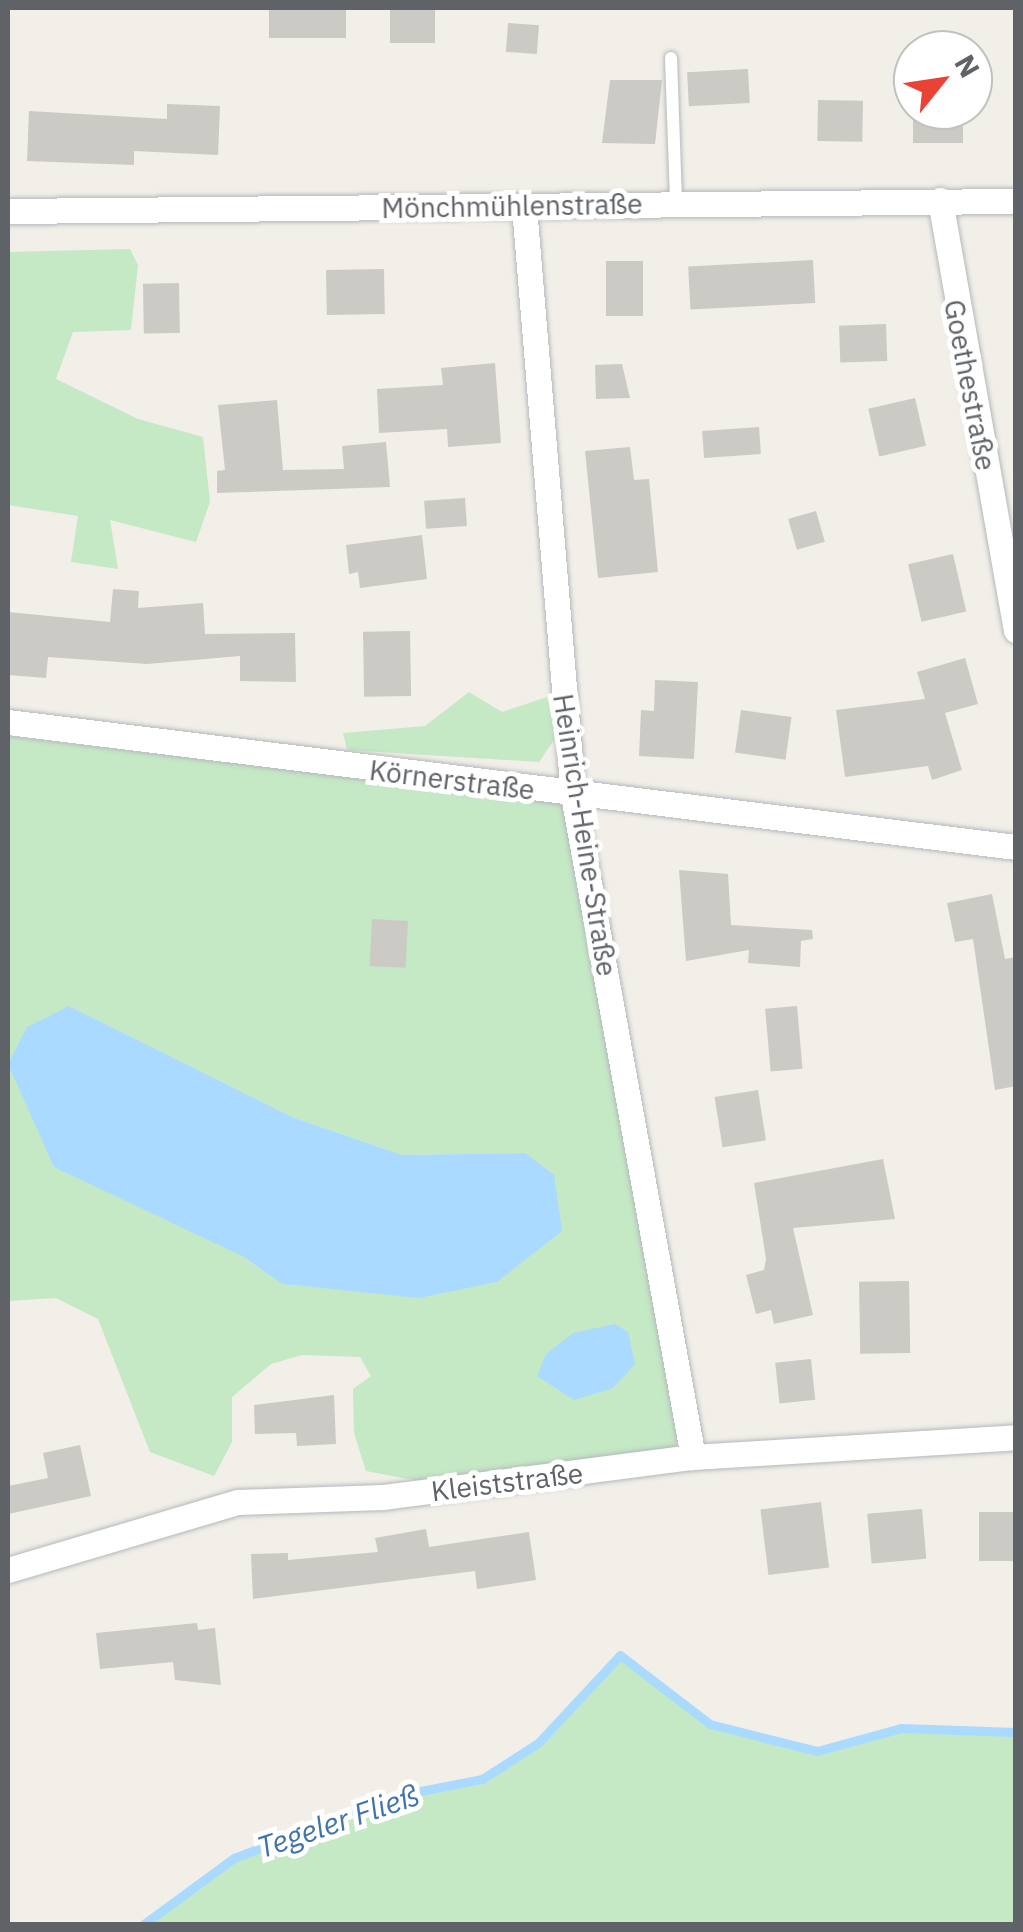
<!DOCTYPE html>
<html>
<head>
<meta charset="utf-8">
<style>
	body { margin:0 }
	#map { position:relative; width:1023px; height:1932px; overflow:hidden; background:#f1efe8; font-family:"IBM Plex Sans",sans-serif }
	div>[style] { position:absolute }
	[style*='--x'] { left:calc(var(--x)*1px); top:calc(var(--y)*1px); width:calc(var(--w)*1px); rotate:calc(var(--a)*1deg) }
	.green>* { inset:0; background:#c5e8c5 }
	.water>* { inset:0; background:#aadaff }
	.stream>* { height:9px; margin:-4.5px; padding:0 4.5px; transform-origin:4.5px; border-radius:4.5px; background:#aadaff }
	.building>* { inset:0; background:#cccac5; transform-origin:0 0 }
	.roads { filter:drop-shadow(0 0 2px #b5b8bc) drop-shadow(0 0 2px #b5b8bc) }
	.lane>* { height:12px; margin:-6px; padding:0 6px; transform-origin:6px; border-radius:6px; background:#fff }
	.street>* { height:25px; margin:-12.5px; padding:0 12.5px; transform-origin:12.5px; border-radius:12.5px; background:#fff }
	span { translate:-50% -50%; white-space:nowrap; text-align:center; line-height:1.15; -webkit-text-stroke:10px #fff; paint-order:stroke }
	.street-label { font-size:28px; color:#5f6368 }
	.water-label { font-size:30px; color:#4174aa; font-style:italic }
	.frame { position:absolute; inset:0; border:10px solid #5f6368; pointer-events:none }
	.north { position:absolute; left:893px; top:30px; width:100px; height:100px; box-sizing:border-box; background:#fff; border:2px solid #bfc1c3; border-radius:50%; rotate:60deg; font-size:28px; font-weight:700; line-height:40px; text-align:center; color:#5f6368 }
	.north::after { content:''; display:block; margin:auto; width:35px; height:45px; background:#ea4335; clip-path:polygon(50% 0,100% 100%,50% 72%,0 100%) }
</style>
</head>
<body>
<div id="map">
	<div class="green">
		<div style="clip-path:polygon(130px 249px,138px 265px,131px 330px,73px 332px,56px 379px,138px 419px,203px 437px,210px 502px,196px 542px,110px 520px,118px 569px,71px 562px,78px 516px,8px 505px,8px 252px)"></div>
		<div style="clip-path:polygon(469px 692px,502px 712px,547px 697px,556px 737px,539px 762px,347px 750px,343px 733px,425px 726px)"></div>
		<div style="clip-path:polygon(evenodd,8px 736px,566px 803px,666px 1340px,677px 1440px,671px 1458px,419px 1481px,366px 1471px,354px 1433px,353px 1389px,371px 1376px,360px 1357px,302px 1355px,271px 1364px,232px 1397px,232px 1442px,214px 1476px,150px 1452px,98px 1319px,56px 1298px,8px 1301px,8px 736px,69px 1006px,292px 1117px,402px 1155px,525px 1153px,497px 1282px,419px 1297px,282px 1284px,242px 1256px,69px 1006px)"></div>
		<div style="clip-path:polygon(620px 1655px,710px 1724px,817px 1751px,901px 1728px,1015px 1732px,1015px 1924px,144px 1924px,234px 1858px,390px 1797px,482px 1779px,538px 1743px)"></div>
	</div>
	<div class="water">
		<div style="clip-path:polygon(69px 1006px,292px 1117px,402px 1155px,525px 1153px,554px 1175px,562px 1231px,497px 1282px,419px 1298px,282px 1284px,242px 1256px,54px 1167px,8px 1064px,27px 1027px)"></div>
		<div style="clip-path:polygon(615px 1324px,628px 1332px,635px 1364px,613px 1388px,574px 1400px,537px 1376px,546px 1354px,573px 1333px)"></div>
	</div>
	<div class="stream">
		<div style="--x:144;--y:1924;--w:112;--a:-36.3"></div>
		<div style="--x:234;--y:1858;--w:168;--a:-21.4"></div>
		<div style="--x:390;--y:1797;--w:94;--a:-11.1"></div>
		<div style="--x:482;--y:1779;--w:67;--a:-32.7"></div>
		<div style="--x:538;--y:1743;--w:120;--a:-47"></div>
		<div style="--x:620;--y:1655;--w:113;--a:37.5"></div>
		<div style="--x:710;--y:1724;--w:110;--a:14.2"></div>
		<div style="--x:817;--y:1751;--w:87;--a:-15.3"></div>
		<div style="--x:901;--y:1728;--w:115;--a:2"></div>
	</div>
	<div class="building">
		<div style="left:269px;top:8px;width:77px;height:30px"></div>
		<div style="left:390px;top:8px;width:45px;height:35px"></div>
		<div style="left:508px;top:23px;width:31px;height:29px;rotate:4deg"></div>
		<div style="left:748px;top:69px;width:34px;height:61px;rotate:87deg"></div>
		<div style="clip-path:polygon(610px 80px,662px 80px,655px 144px,602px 143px)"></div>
		<div style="left:818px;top:100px;width:45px;height:41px;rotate:1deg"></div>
		<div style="clip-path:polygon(167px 104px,220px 106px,218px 155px,134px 151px,134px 165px,27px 161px,29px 111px,167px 119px)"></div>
		<div style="left:913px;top:110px;width:50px;height:33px"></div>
		<div style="left:813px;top:260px;width:43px;height:125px;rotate:87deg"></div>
		<div style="left:606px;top:261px;width:37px;height:55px"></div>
		<div style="left:384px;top:269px;width:45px;height:58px;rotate:89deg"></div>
		<div style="left:179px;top:283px;width:50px;height:36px;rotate:89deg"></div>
		<div style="left:886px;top:324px;width:37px;height:47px;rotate:88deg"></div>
		<div style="clip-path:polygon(495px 363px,501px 443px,448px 447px,447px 429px,379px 433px,377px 389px,443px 385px,441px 368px)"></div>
		<div style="clip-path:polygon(622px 364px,630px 398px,596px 399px,595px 365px)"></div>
		<div style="left:915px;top:398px;width:49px;height:48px;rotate:77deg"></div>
		<div style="clip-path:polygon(277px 400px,283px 470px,344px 469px,342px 446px,386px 442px,390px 487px,217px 493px,217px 471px,225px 470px,218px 405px)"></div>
		<div style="left:759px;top:427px;width:27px;height:57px;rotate:86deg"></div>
		<div style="clip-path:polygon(630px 447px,634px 480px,649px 479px,658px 572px,598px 578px,585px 451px)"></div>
		<div style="left:465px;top:498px;width:28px;height:41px;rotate:86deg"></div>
		<div style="left:816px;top:511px;width:32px;height:29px;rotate:74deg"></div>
		<div style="clip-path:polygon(422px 535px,427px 579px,360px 588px,358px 572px,349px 574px,346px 545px)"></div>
		<div style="left:953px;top:554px;width:59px;height:46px;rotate:77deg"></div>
		<div style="clip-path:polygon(113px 589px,139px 591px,138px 608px,203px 603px,205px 634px,295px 633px,296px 682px,240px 681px,240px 656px,147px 664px,48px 657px,46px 678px,8px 675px,8px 612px,110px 622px)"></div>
		<div style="left:410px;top:631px;width:65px;height:47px;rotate:89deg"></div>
		<div style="clip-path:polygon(965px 658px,978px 704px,945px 713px,962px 770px,932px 780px,928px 766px,845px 777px,836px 710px,925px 699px,917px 672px)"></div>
		<div style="clip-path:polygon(655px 680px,698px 682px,694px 759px,639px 756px,641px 710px,654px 711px)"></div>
		<div style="left:741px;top:710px;width:51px;height:43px;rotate:8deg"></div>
		<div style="clip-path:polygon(679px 870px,728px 874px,731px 925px,812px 930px,813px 939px,801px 941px,800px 967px,748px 963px,749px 950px,686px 961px)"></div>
		<div style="clip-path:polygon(992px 894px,1005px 959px,1016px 957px,1016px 1086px,995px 1090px,973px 939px,955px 942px,947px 903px)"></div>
		<div style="left:372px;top:919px;width:36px;height:47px;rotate:3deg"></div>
		<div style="left:797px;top:1006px;width:63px;height:32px;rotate:85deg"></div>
		<div style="left:758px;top:1090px;width:51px;height:44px;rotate:81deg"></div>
		<div style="clip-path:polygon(883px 1159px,895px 1219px,793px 1228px,813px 1315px,774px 1324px,771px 1310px,756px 1314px,746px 1275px,764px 1270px,766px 1259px,754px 1183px)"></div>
		<div style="left:909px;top:1281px;width:72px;height:50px;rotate:89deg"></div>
		<div style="left:811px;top:1359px;width:41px;height:36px;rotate:84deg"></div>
		<div style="clip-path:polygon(334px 1395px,336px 1444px,297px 1446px,296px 1433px,255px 1434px,254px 1405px)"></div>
		<div style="clip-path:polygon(80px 1445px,91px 1496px,8px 1514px,8px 1486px,48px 1478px,43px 1453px)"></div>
		<div style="left:821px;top:1502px;width:66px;height:61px;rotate:83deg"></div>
		<div style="left:922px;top:1509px;width:50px;height:55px;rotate:85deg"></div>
		<div style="left:1016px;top:1512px;width:49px;height:37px;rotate:90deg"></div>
		<div style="clip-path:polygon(426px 1529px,429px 1547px,529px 1532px,536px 1580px,477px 1589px,475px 1571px,253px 1599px,251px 1554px,288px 1553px,288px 1560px,378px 1552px,375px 1538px)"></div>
		<div style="clip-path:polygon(197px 1623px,198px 1630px,215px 1628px,221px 1685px,175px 1680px,173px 1662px,100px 1669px,96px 1633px)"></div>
	</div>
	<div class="roads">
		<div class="lane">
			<div style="--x:671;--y:58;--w:144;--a:88"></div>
		</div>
		<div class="street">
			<div style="--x:940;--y:200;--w:437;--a:80"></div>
			<div style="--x:524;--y:207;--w:590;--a:85.24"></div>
			<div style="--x:573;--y:795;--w:673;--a:79.73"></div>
			<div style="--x:8;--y:211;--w:1008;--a:-0.57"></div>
			<div style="--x:8;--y:722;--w:1016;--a:7.07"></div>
			<div style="--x:8;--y:1570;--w:240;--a:-16.5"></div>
			<div style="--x:238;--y:1502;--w:145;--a:-2"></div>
			<div style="--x:383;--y:1497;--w:313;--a:-7.4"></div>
			<div style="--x:693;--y:1457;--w:324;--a:-3.5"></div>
		</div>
	</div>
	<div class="street-label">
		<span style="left:512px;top:206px;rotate:-1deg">Mönchmühlenstraße</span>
		<span style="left:970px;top:385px;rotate:79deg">Goethestraße</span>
		<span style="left:452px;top:780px;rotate:7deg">Körnerstraße</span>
		<span style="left:585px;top:835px;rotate:81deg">Heinrich-Heine-Straße</span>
		<span style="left:507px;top:1482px;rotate:-7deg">Kleiststraße</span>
	</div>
	<div class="water-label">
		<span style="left:338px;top:1821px;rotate:-19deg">Tegeler Fließ</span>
	</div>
	<div class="frame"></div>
	<div class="north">N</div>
</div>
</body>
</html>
